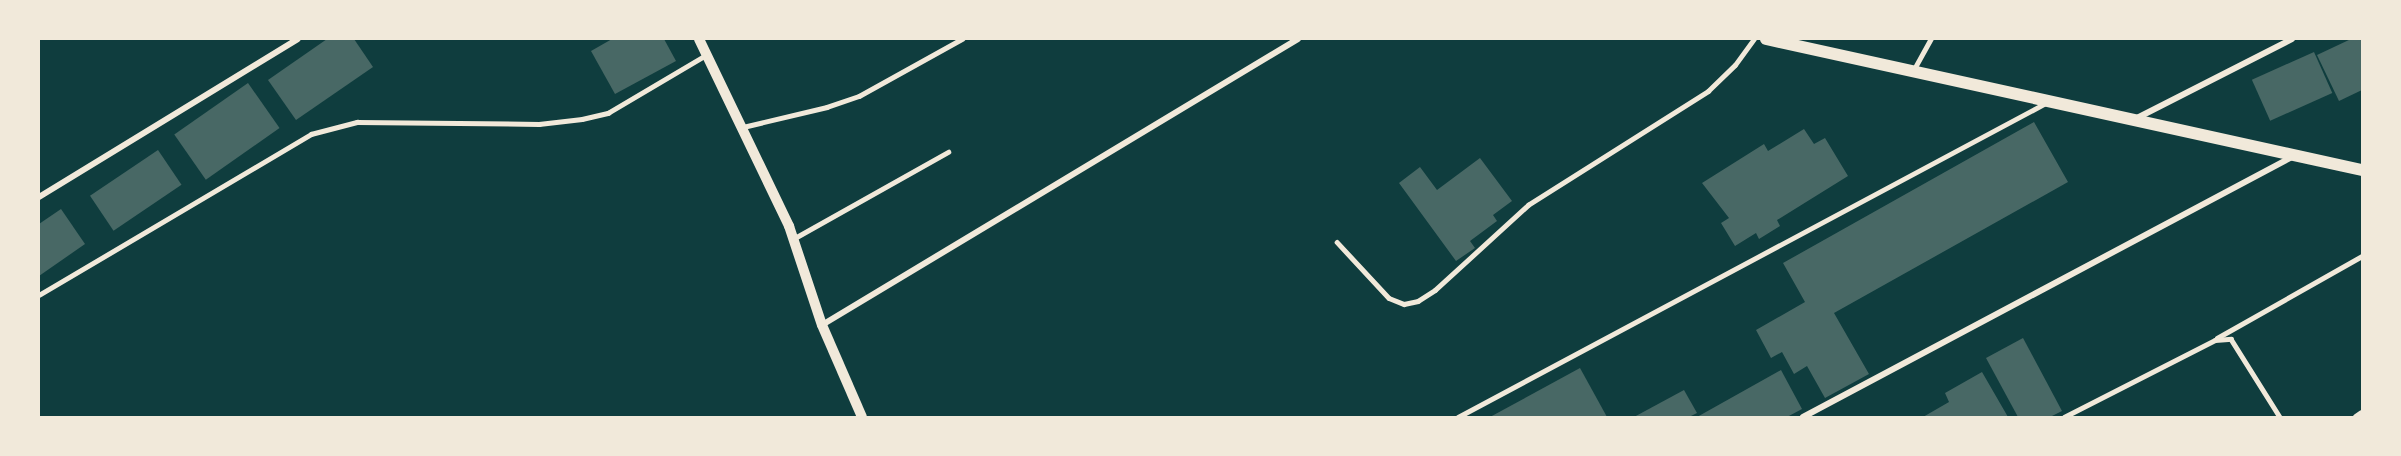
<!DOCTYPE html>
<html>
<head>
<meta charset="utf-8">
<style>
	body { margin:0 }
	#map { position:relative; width:2401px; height:456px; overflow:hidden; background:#0f3d3e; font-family:Quicksand,sans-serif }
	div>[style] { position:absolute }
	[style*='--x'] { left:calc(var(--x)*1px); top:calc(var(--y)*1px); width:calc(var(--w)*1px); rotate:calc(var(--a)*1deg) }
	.building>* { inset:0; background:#486865; transform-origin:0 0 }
	.service>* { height:4.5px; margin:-2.25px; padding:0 2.25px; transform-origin:2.25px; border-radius:2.25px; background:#f1e9da }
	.minor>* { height:6px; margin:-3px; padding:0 3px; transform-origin:3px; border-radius:3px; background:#f1e9da }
	.tertiary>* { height:10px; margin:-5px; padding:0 5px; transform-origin:5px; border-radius:5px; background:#f1e9da }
	.secondary>* { height:12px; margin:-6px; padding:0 6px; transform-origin:6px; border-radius:6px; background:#f1e9da }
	span { translate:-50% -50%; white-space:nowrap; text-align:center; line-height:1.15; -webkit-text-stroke:6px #f1e9da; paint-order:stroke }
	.frame { position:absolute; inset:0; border:40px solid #f1e9da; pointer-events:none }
</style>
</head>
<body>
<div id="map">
	<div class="building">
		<div style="clip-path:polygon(327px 39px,354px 39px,373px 67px,296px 120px,268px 80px)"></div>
		<div style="clip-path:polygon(612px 39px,664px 39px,676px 61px,615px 94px,591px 51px)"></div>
		<div style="clip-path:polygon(2351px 39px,2362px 39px,2362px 90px,2339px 101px,2317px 55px)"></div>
		<div style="left:2314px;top:52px;width:45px;height:68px;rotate:66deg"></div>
		<div style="left:248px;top:83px;width:55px;height:90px;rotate:55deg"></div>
		<div style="clip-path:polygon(2034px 122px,2068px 182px,1834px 313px,1869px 374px,1825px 398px,1807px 366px,1794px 374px,1782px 352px,1771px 358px,1756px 330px,1805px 302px,1783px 263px)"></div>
		<div style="clip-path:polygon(1804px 129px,1814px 144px,1825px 138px,1848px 176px,1777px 220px,1780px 226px,1759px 239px,1756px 233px,1735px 246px,1721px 223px,1729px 218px,1702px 183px,1764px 144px,1768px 151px)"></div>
		<div style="left:158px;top:150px;width:42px;height:82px;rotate:56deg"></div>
		<div style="clip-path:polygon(1480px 158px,1512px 201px,1493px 215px,1497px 221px,1470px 241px,1475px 248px,1456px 261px,1399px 183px,1420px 167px,1437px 190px)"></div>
		<div style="clip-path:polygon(61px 209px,85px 244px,39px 276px,39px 224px)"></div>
		<div style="clip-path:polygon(2023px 338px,2062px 411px,2050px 417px,2018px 417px,1986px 358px)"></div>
		<div style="clip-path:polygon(1580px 368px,1607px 417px,1490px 417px)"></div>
		<div style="clip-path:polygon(1781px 370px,1802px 409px,1787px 417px,1697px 417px)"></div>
		<div style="clip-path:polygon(1982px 372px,2008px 417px,1923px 417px,1949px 402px,1945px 393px)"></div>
		<div style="clip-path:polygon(1684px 390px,1697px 413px,1689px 417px,1634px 417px)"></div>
	</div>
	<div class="service">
		<div style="--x:1913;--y:71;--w:37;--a:-61"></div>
		<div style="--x:743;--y:127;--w:86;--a:-13.4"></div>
		<div style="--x:827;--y:107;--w:34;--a:-19"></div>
		<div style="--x:859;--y:96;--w:118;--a:-29"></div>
		<div style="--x:793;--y:239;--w:178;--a:-29.3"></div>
		<div style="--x:1337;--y:242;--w:76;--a:47.1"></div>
		<div style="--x:1389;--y:298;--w:16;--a:22"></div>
		<div style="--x:1404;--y:304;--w:14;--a:-12"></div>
		<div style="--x:1418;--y:301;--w:20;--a:-33"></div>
		<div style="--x:1435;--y:290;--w:126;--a:-42.4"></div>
		<div style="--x:1528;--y:205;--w:213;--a:-32.3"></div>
		<div style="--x:1708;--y:91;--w:37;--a:-44"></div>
		<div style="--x:1735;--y:65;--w:32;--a:-54"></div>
		<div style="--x:39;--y:295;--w:316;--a:-30.6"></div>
		<div style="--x:311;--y:134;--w:48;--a:-14.6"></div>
		<div style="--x:357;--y:122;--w:182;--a:0.6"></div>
		<div style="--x:539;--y:124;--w:43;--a:-6.6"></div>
		<div style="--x:582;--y:119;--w:27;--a:-13"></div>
		<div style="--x:608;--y:113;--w:114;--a:-30.6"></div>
		<div style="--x:2217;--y:338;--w:167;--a:-29.5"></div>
		<div style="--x:1458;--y:417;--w:664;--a:-28.11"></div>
		<div style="--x:2064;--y:417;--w:169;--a:-27"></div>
		<div style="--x:2215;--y:340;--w:16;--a:-4"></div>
		<div style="--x:2231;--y:339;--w:92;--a:57.9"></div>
	</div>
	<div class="minor">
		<div style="--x:2135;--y:119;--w:176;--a:-27"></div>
		<div style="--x:39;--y:197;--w:303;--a:-31.4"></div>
		<div style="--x:822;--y:325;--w:555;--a:-31"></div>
		<div style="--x:1803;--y:417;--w:554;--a:-28"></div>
		<div style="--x:2356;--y:417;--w:7;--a:-34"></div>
	</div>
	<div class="tertiary">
		<div style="--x:699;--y:39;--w:208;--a:64.3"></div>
		<div style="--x:789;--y:226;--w:104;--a:71.6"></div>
		<div style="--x:822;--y:325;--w:100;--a:66.5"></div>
	</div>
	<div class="secondary">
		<div style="--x:1766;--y:39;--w:610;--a:12.4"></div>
	</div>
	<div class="frame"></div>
</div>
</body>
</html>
